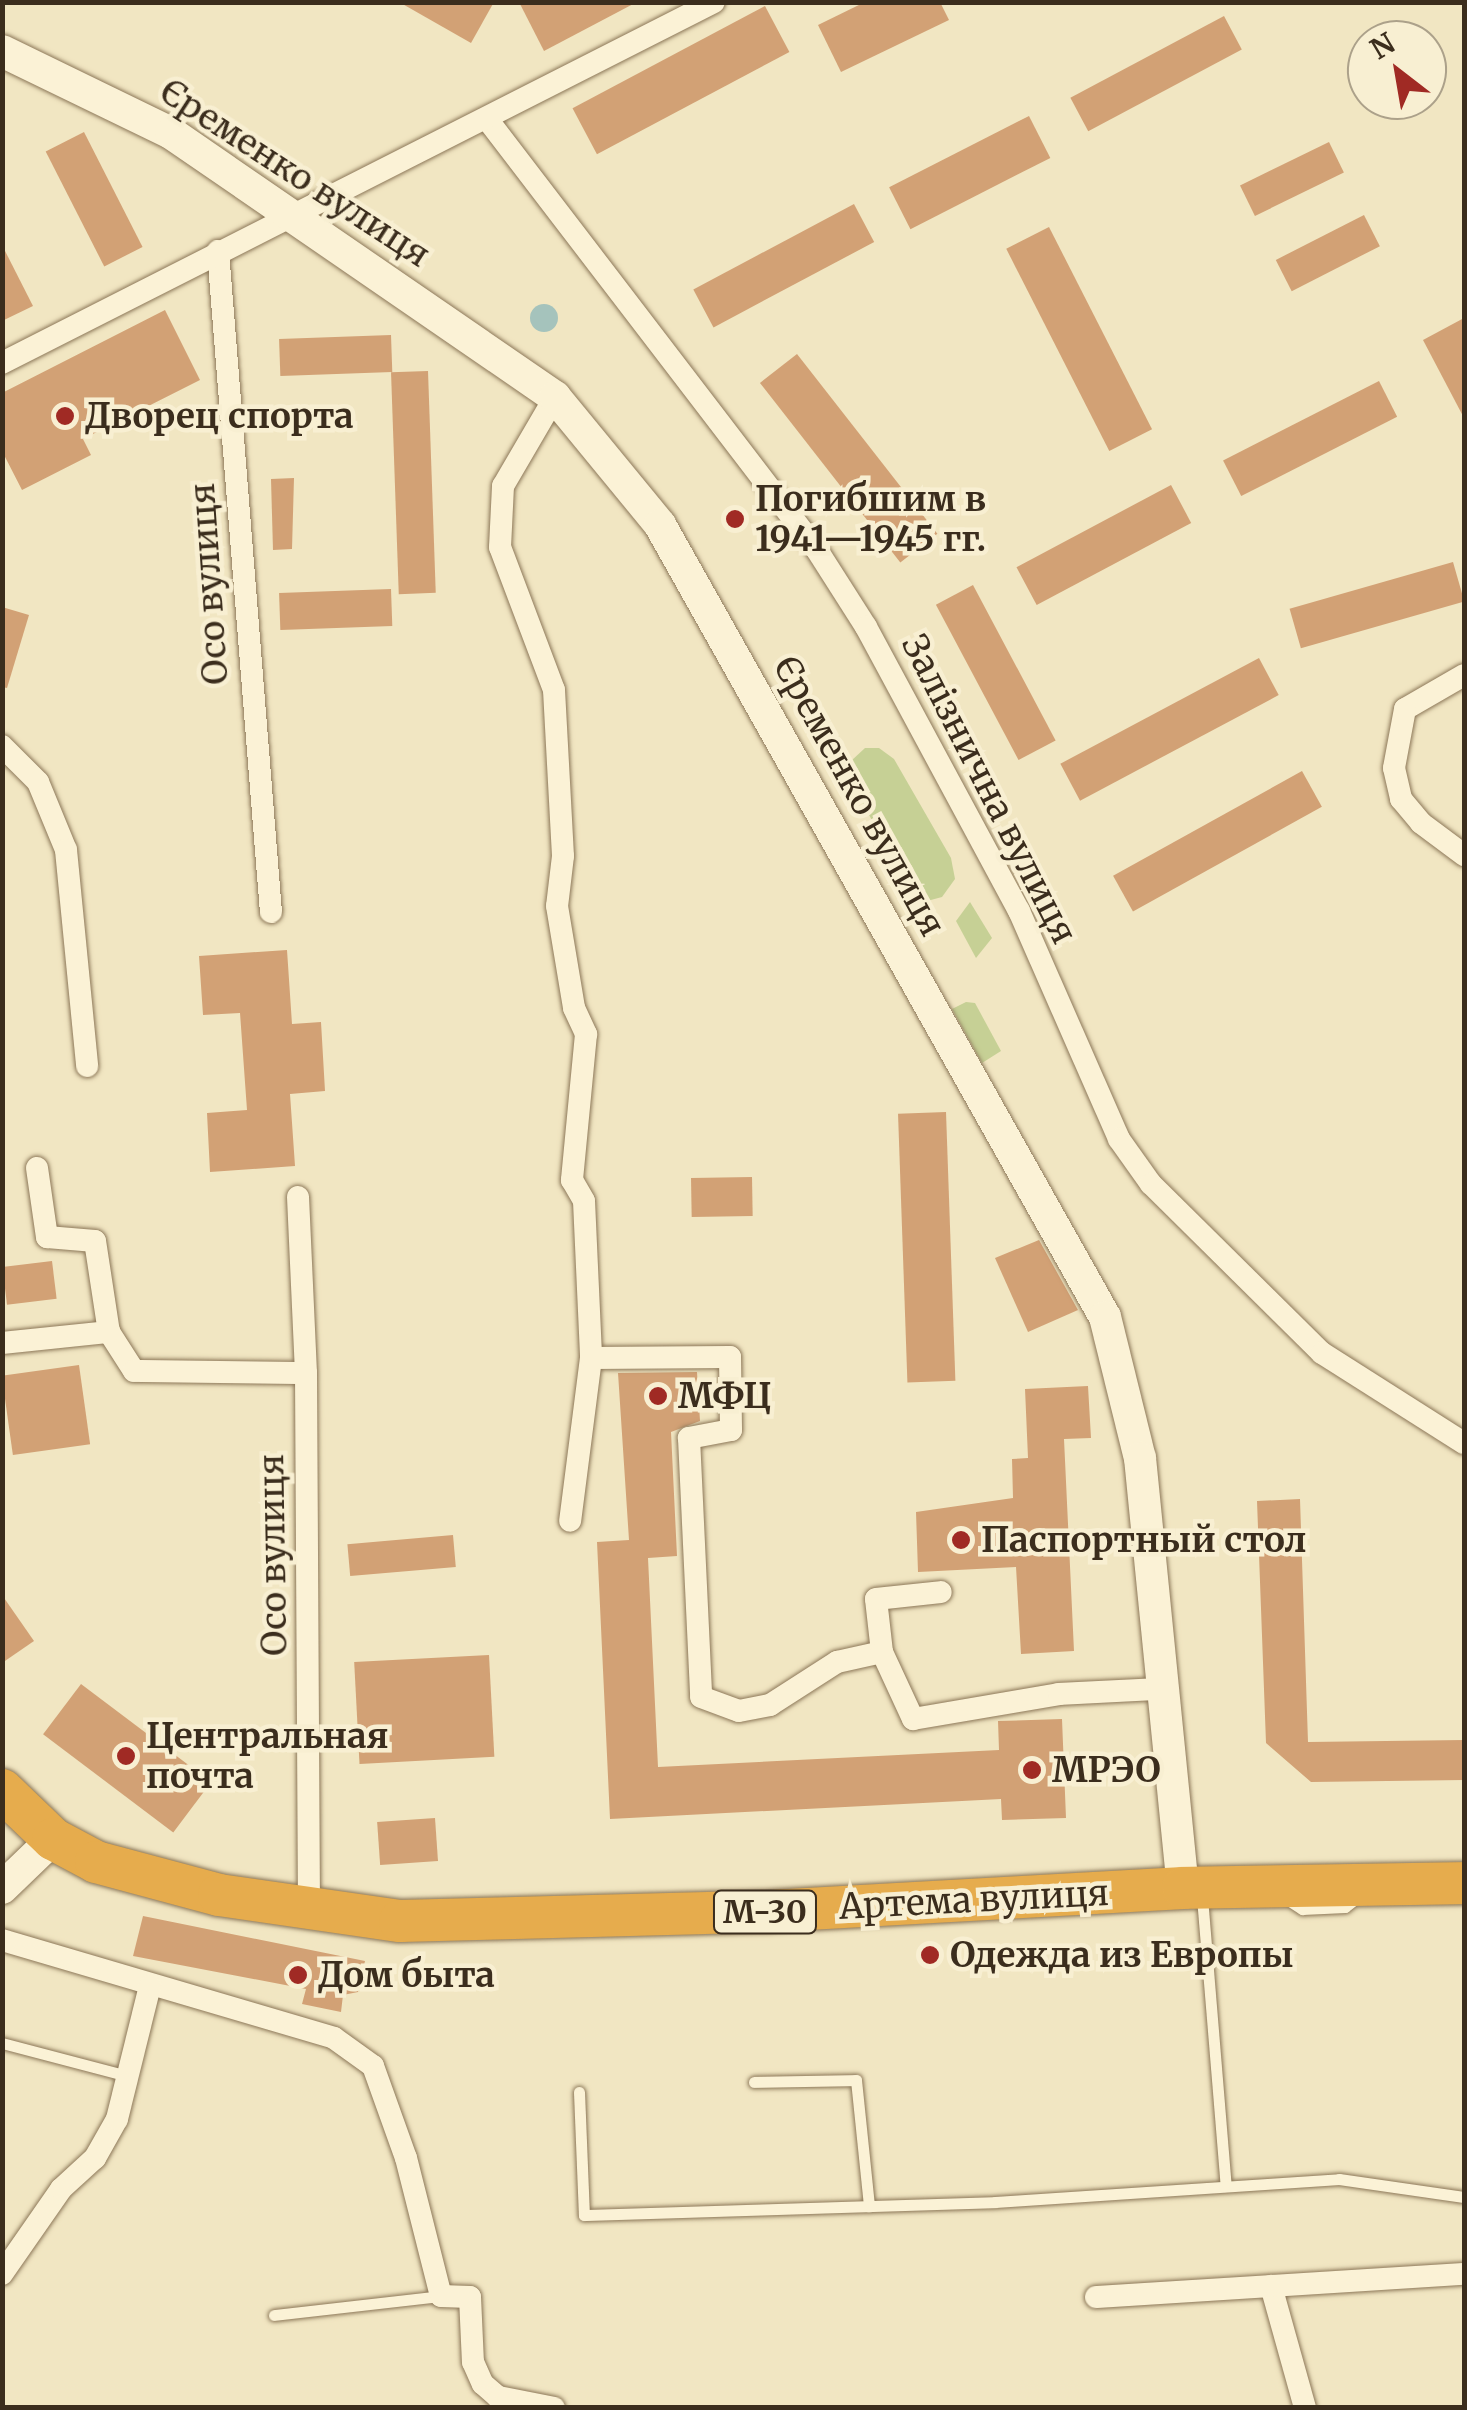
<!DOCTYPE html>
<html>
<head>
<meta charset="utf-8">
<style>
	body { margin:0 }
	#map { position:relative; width:1467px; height:2410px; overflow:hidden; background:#f1e6c2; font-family:Merriweather,serif }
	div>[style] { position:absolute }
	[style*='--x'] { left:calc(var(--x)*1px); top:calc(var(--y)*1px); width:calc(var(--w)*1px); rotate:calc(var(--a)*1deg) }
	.green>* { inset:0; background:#c6d095 }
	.water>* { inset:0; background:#a5c3bc }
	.round { border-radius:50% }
	.building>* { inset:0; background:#d2a175; transform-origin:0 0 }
	.roads { filter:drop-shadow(0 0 2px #8c7758) drop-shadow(0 0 2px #8c7758) }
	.lane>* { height:11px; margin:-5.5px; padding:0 5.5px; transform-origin:5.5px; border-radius:5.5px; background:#fbf2d6 }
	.street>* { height:22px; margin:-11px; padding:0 11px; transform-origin:11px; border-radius:11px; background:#fbf2d6 }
	.secondary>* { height:32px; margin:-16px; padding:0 16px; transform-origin:16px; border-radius:16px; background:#fbf2d6 }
	.highway>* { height:42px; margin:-21px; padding:0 21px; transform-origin:21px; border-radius:21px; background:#e6ac4d }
	.dots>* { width:28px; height:28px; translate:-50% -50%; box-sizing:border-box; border:5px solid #f8efd2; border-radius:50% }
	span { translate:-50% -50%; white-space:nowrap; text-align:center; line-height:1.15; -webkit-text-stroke:9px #f8efd2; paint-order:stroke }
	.shield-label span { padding:2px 8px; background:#f8efd2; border:2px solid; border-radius:8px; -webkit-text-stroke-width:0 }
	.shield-label { font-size:32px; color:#3b2d1d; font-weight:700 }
	.street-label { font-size:35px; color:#3b2d1d }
	.poi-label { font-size:35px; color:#3b2d1d; font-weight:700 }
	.left { translate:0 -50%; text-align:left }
	.frame { position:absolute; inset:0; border:5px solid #3b2d1d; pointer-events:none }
	.north { position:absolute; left:1347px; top:20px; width:100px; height:100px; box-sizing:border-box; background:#f8efd2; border:2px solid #aca18a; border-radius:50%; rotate:329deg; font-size:28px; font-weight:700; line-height:40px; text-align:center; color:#3b2d1d }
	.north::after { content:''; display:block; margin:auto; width:35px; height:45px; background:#a02a24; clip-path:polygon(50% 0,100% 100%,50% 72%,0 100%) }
</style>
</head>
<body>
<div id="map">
	<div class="green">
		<div style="clip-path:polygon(865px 748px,879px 748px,894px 759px,951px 858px,955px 879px,942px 897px,927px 901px,910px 890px,850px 780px,851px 761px)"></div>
		<div style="clip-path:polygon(970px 902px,992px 938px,976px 958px,956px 921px)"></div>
		<div style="clip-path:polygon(966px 1002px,975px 1003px,1001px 1051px,982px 1063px,952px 1009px)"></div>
	</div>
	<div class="water">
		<div class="round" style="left:530px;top:304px;width:28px;height:28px"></div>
	</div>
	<div class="building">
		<div style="clip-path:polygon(399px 2px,494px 2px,471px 43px)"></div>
		<div style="clip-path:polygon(519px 2px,637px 2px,544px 51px)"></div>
		<div style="clip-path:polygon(865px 2px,940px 2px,949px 20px,841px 72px,818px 25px)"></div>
		<div style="left:765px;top:6px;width:52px;height:218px;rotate:62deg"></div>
		<div style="left:1224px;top:16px;width:38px;height:174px;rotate:62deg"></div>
		<div style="left:1029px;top:116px;width:47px;height:157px;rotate:63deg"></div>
		<div style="left:84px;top:132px;width:129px;height:43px;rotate:63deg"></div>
		<div style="left:1329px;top:142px;width:34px;height:99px;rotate:64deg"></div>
		<div style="left:854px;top:204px;width:43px;height:182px;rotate:62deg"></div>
		<div style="left:1364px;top:215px;width:35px;height:99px;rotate:63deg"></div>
		<div style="left:1049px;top:227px;width:227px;height:48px;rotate:63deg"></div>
		<div style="clip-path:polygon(2px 245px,33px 306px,2px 321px)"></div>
		<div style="clip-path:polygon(165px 310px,200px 380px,83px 439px,91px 455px,22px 490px,2px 451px,2px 393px)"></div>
		<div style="clip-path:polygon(1464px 318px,1464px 418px,1423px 340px)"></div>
		<div style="left:391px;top:335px;width:37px;height:112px;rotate:88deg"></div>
		<div style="left:797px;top:354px;width:228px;height:47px;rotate:52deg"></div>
		<div style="left:428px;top:371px;width:222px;height:37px;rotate:88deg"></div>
		<div style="left:1379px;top:381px;width:40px;height:175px;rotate:63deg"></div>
		<div style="clip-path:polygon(294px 478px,292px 549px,273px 550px,271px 479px)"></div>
		<div style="left:1171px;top:485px;width:43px;height:175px;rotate:62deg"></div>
		<div style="left:1453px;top:562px;width:41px;height:170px;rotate:74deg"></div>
		<div style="left:973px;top:585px;width:176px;height:42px;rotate:62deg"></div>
		<div style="left:391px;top:589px;width:37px;height:112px;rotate:88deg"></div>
		<div style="clip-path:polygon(2px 607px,29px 615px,7px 688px,2px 687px)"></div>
		<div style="left:1259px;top:658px;width:42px;height:225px;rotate:62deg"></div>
		<div style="left:1302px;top:771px;width:41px;height:216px;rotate:61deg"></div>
		<div style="clip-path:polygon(287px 950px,292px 1024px,321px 1022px,325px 1091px,290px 1094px,295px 1166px,210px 1172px,207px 1113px,247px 1110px,240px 1013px,203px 1015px,199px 956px)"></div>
		<div style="left:946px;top:1112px;width:269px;height:48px;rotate:88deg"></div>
		<div style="left:752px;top:1177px;width:39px;height:61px;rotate:89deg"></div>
		<div style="clip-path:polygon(1039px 1240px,1078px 1310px,1028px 1332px,995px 1258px)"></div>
		<div style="left:52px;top:1261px;width:38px;height:50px;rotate:83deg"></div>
		<div style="left:79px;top:1365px;width:80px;height:78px;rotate:82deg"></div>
		<div style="clip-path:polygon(697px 1372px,700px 1421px,671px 1432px,677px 1556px,648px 1558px,658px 1767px,999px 1750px,998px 1721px,1062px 1719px,1066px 1818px,1002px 1820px,1001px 1799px,610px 1819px,597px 1542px,629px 1540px,618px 1373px)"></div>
		<div style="clip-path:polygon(1088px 1386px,1091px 1438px,1064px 1439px,1074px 1651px,1021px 1654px,1016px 1567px,918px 1572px,916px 1512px,1013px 1498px,1012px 1459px,1028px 1458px,1025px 1389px)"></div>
		<div style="clip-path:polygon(1300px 1499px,1308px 1742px,1464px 1740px,1464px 1780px,1311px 1782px,1266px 1743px,1257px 1501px)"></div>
		<div style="left:453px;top:1535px;width:32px;height:106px;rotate:85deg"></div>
		<div style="clip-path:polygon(2px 1595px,34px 1641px,2px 1663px)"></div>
		<div style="left:489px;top:1655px;width:102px;height:135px;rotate:87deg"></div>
		<div style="left:81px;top:1684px;width:163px;height:63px;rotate:37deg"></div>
		<div style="left:435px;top:1818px;width:43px;height:58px;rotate:86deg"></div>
		<div style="clip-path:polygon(143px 1916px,365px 1961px,358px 1992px,343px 1995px,341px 2012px,302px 2004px,306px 1989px,133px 1956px)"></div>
	</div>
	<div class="roads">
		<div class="lane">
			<div style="--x:1202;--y:1897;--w:290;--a:85.3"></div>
			<div style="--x:1288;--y:1900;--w:17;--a:33"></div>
			<div style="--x:1302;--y:1909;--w:43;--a:-2.7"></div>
			<div style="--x:1345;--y:1907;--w:11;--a:-38"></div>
			<div style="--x:2;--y:2043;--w:130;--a:14.7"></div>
			<div style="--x:754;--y:2082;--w:102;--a:-1.1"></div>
			<div style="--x:856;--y:2080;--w:127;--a:84.1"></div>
			<div style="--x:579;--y:2092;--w:123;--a:87.7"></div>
			<div style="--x:584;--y:2215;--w:411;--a:-1.8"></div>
			<div style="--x:995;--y:2202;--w:345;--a:-3.8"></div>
			<div style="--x:1339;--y:2179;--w:126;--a:8.2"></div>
			<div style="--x:274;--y:2315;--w:168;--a:-6.5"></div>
		</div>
		<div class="street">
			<div style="--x:487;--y:119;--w:543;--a:52.56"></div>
			<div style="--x:817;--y:550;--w:91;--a:57.5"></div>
			<div style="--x:866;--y:627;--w:323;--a:61.7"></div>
			<div style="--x:1019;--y:911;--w:249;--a:66.3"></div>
			<div style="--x:1119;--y:1139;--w:55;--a:54.6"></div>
			<div style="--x:1151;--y:1184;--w:240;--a:44.7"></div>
			<div style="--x:1322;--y:1353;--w:168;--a:32.4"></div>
			<div style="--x:218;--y:251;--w:663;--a:85.42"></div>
			<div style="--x:2;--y:363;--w:798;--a:-26.89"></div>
			<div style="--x:555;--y:397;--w:103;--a:120.3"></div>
			<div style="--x:503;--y:486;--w:61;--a:92.8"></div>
			<div style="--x:500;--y:547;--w:153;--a:69.3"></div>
			<div style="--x:554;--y:690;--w:166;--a:86.9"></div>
			<div style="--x:563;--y:856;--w:50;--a:96.8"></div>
			<div style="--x:557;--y:906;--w:103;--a:80.5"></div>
			<div style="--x:574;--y:1008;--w:29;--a:65"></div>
			<div style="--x:586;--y:1034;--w:147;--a:95.5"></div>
			<div style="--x:572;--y:1180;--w:24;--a:60"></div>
			<div style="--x:584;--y:1201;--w:157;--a:87.4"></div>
			<div style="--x:591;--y:1358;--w:164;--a:97.3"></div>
			<div style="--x:1464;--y:675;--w:68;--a:150"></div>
			<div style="--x:1405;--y:709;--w:60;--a:100.6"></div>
			<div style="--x:1394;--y:768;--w:32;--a:77"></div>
			<div style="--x:1401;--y:799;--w:31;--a:50"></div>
			<div style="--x:1421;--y:823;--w:54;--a:36.7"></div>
			<div style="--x:2;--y:746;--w:51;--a:45"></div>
			<div style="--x:38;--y:782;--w:74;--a:67.6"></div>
			<div style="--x:66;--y:850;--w:217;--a:84.4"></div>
			<div style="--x:37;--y:1168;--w:70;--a:81.8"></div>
			<div style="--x:47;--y:1237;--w:48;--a:4.8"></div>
			<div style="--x:95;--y:1241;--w:92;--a:81.3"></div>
			<div style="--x:109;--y:1332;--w:46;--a:57.3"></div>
			<div style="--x:134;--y:1371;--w:172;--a:0.7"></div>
			<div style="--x:298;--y:1197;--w:176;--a:87.4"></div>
			<div style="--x:306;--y:1373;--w:538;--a:89.68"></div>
			<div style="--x:2;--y:1343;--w:108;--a:-5.9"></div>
			<div style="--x:591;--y:1358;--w:139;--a:-0.4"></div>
			<div style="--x:730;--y:1357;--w:73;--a:89.2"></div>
			<div style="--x:731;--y:1430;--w:43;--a:169.2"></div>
			<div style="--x:689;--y:1438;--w:259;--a:87.3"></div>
			<div style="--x:701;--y:1697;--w:40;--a:20.2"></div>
			<div style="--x:739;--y:1711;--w:32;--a:-11"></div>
			<div style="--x:770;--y:1705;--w:80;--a:-32.7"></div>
			<div style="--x:837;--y:1662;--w:46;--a:-12.5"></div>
			<div style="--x:882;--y:1652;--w:53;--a:-96.5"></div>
			<div style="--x:876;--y:1599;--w:65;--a:-6.1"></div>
			<div style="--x:882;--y:1652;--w:74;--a:65.2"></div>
			<div style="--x:913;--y:1719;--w:148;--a:-9.7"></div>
			<div style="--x:1059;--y:1694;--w:100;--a:-2.9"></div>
			<div style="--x:2;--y:1940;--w:346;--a:16.4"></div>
			<div style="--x:334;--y:2038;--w:48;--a:35.7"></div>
			<div style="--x:373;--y:2066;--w:98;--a:70.3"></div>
			<div style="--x:406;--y:2158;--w:142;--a:75.8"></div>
			<div style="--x:441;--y:2296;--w:29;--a:2"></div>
			<div style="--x:470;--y:2297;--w:65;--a:87.4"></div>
			<div style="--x:473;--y:2362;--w:24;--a:66"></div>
			<div style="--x:483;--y:2384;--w:20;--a:41"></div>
			<div style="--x:498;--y:2397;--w:57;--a:11.1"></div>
			<div style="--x:2;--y:2274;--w:103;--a:-55.2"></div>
			<div style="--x:61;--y:2189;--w:46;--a:-42.4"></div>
			<div style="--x:95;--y:2158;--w:45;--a:-60.6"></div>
			<div style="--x:117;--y:2119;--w:137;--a:-76.1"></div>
			<div style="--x:1271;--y:2286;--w:127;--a:74.4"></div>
			<div style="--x:1096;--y:2297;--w:369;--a:-3.6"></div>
		</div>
		<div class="secondary">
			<div style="--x:2;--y:51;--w:188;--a:25.9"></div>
			<div style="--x:171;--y:133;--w:466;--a:34.5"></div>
			<div style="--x:555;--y:397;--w:166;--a:50.6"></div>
			<div style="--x:660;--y:525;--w:908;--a:60.67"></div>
			<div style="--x:1105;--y:1317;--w:145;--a:76.1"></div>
			<div style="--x:1140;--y:1458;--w:432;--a:84.3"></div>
			<div style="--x:2;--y:1888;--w:71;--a:-43.9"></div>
		</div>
		<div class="highway">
			<div style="--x:2;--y:1790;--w:71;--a:43.9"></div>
			<div style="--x:53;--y:1839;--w:49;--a:28.1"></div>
			<div style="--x:96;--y:1862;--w:127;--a:15"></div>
			<div style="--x:219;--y:1895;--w:183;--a:8.2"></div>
			<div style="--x:400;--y:1921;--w:372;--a:-1.5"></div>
			<div style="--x:772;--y:1911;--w:412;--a:-3.2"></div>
			<div style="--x:1183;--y:1888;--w:281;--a:-1"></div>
		</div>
	</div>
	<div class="dots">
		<div style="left:65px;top:416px;background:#a02a24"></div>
		<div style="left:735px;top:519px;background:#a02a24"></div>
		<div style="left:658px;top:1396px;background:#a02a24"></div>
		<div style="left:961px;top:1540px;background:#a02a24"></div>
		<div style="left:126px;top:1756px;background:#a02a24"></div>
		<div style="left:1032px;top:1770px;background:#a02a24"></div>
		<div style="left:930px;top:1955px;background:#a02a24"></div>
		<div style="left:298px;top:1975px;background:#a02a24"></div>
	</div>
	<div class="shield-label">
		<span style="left:765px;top:1912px">М-30</span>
	</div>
	<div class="street-label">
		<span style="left:295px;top:173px;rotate:33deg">Єременко вулиця</span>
		<span style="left:209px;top:584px;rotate:-94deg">Осо вулиця</span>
		<span style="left:989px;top:789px;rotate:63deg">Залізнична вулиця</span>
		<span style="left:859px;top:796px;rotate:61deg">Єременко вулиця</span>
		<span style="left:273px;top:1555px;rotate:-91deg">Осо вулиця</span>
		<span style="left:974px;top:1900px;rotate:-3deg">Артема вулиця</span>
	</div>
	<div class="poi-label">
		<span class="left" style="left:85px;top:416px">Дворец спорта</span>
		<span class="left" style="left:755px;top:519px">Погибшим в<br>1941—1945 гг.</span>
		<span class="left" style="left:678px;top:1396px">МФЦ</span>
		<span class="left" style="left:981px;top:1540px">Паспортный стол</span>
		<span class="left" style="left:146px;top:1756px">Центральная<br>почта</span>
		<span class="left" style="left:1052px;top:1770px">МРЭО</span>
		<span class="left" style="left:950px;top:1955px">Одежда из Европы</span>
		<span class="left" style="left:318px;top:1975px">Дом быта</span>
	</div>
	<div class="frame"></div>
	<div class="north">N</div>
</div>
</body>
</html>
